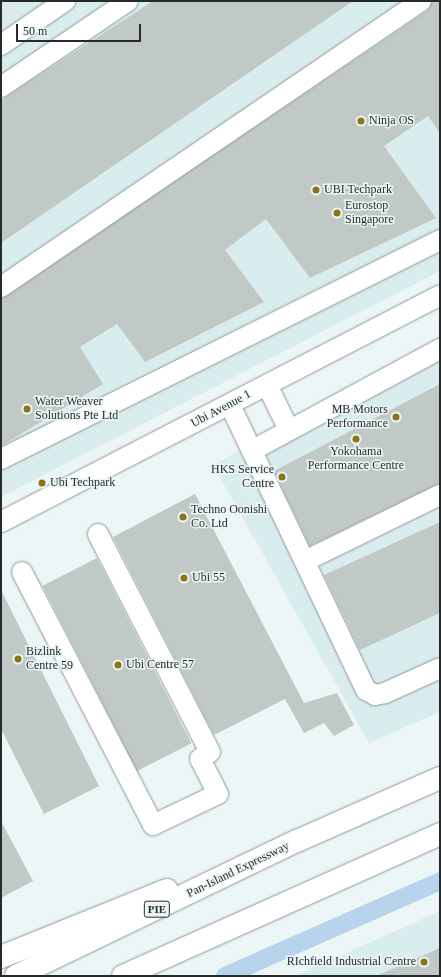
<!DOCTYPE html>
<html>
<head>
<meta charset="utf-8">
<style>
	body { margin:0 }
	#map { position:relative; width:441px; height:977px; overflow:hidden; background:#edf6f6; font-family:"Times New Roman",serif }
	div>[style] { position:absolute }
	[style*='--x'] { left:calc(var(--x)*1px); top:calc(var(--y)*1px); width:calc(var(--w)*1px); rotate:calc(var(--a)*1deg) }
	.built>* { inset:0; background:#daedee }
	.canal>* { height:18px; margin:-9px; padding:0 9px; transform-origin:9px; border-radius:9px; background:#b7d4ec }
	.building>* { inset:0; background:#c1c9c7; transform-origin:0 0 }
	.roads { filter:drop-shadow(0 0 1px #8f9898) drop-shadow(0 0 1px #8f9898) }
	.minor>* { height:20px; margin:-10px; padding:0 10px; transform-origin:10px; border-radius:10px; background:#fff }
	.highway>* { height:22px; margin:-11px; padding:0 11px; transform-origin:11px; border-radius:11px; background:#fff }
	.dots>* { width:11px; height:11px; translate:-50% -50%; box-sizing:border-box; border:2px solid #edf6f6; border-radius:50% }
	span { translate:-50% -50%; white-space:nowrap; text-align:center; line-height:1.15; -webkit-text-stroke:3px #edf6f6; paint-order:stroke }
	.shield-label span { padding:1px 3px; background:#edf6f6; border:1px solid; border-radius:3px; -webkit-text-stroke-width:0 }
	.shield-label { font-size:11px; color:#262a2a; font-weight:700 }
	.poi-label { font-size:12px; color:#262a2a }
	.left { translate:0 -50%; text-align:left }
	.right { translate:-100% -50%; text-align:right }
	.street-label { font-size:12px; color:#262a2a }
	.frame { position:absolute; inset:0; border:2px solid #262a2a; pointer-events:none }
	.scale { position:absolute; left:16px; top:24px; width:125px; height:18px; box-sizing:border-box; border:2px solid #262a2a; border-top:0; padding-left:5px; font-size:12px; line-height:14px; white-space:nowrap; color:#262a2a; -webkit-text-stroke:3px #edf6f6; paint-order:stroke }
</style>
</head>
<body>
<div id="map">
	<div class="built">
		<div style="clip-path:polygon(1px 1px,440px 1px,440px 271px,1px 497px)"></div>
		<div style="clip-path:polygon(440px 347px,440px 712px,369px 743px,213px 465px)"></div>
		<div style="clip-path:polygon(440px 911px,440px 976px,295px 976px)"></div>
	</div>
	<div class="canal">
		<div style="--x:225;--y:976;--w:235;--a:-23.8"></div>
	</div>
	<div class="building">
		<div style="clip-path:polygon(153px 1px,353px 1px,1px 243px,1px 100px)"></div>
		<div style="clip-path:polygon(440px 1px,440px 133px,428px 116px,384px 146px,436px 218px,310px 278px,266px 219px,225px 250px,264px 302px,145px 362px,117px 324px,80px 347px,103px 384px,1px 446px,1px 298px,427px 11px,432px 2px)"></div>
		<div style="clip-path:polygon(440px 384px,440px 483px,310px 546px,274px 471px)"></div>
		<div style="clip-path:polygon(195px 494px,304px 703px,337px 693px,354px 725px,334px 736px,324px 723px,304px 733px,285px 699px,214px 735px,113px 537px)"></div>
		<div style="clip-path:polygon(440px 522px,440px 613px,360px 650px,324px 575px)"></div>
		<div style="left:97px;top:558px;width:208px;height:61px;rotate:63deg"></div>
		<div style="clip-path:polygon(1px 590px,99px 786px,44px 814px,1px 729px)"></div>
		<div style="clip-path:polygon(1px 821px,33px 881px,1px 898px)"></div>
		<div style="clip-path:polygon(440px 948px,440px 976px,376px 976px)"></div>
	</div>
	<div class="roads">
		<div class="minor">
			<div style="--x:1;--y:45;--w:78;--a:-34.5"></div>
			<div style="--x:1;--y:87;--w:153;--a:-34.1"></div>
			<div style="--x:1;--y:287;--w:508;--a:-34.25"></div>
			<div style="--x:267;--y:385;--w:50;--a:63.9"></div>
			<div style="--x:230;--y:405;--w:316;--a:64.5"></div>
			<div style="--x:366;--y:690;--w:10;--a:29"></div>
			<div style="--x:375;--y:695;--w:10;--a:-11"></div>
			<div style="--x:385;--y:693;--w:60;--a:-24.4"></div>
			<div style="--x:253;--y:450;--w:213;--a:-28.4"></div>
			<div style="--x:1;--y:459;--w:491;--a:-26.5"></div>
			<div style="--x:1;--y:522;--w:494;--a:-27.3"></div>
			<div style="--x:305;--y:561;--w:150;--a:-26.1"></div>
			<div style="--x:22;--y:572;--w:285;--a:62.6"></div>
			<div style="--x:153;--y:825;--w:72;--a:-25.5"></div>
			<div style="--x:218;--y:794;--w:39;--a:-117"></div>
			<div style="--x:200;--y:759;--w:12;--a:-35"></div>
			<div style="--x:210;--y:752;--w:245;--a:-117.2"></div>
		</div>
		<div class="highway">
			<div style="--x:1;--y:957;--w:179;--a:-22"></div>
			<div style="--x:16;--y:976;--w:312;--a:-25.7"></div>
			<div style="--x:297;--y:841;--w:156;--a:-23.8"></div>
			<div style="--x:123;--y:976;--w:347;--a:-24.1"></div>
		</div>
	</div>
	<div class="dots">
		<div style="left:361px;top:121px;background:#8c7418"></div>
		<div style="left:316px;top:190px;background:#8c7418"></div>
		<div style="left:337px;top:213px;background:#8c7418"></div>
		<div style="left:27px;top:409px;background:#8c7418"></div>
		<div style="left:396px;top:417px;background:#8c7418"></div>
		<div style="left:356px;top:439px;background:#8c7418"></div>
		<div style="left:282px;top:477px;background:#8c7418"></div>
		<div style="left:42px;top:483px;background:#8c7418"></div>
		<div style="left:183px;top:517px;background:#8c7418"></div>
		<div style="left:184px;top:578px;background:#8c7418"></div>
		<div style="left:18px;top:659px;background:#8c7418"></div>
		<div style="left:118px;top:665px;background:#8c7418"></div>
		<div style="left:424px;top:962px;background:#8c7418"></div>
	</div>
	<div class="shield-label">
		<span style="left:157px;top:909px">PIE</span>
	</div>
	<div class="poi-label">
		<span class="left" style="left:369px;top:121px">Ninja OS</span>
		<span class="left" style="left:324px;top:190px">UBI Techpark</span>
		<span class="left" style="left:345px;top:213px">Eurostop<br>Singapore</span>
		<span class="left" style="left:35px;top:409px">Water Weaver<br>Solutions Pte Ltd</span>
		<span class="right" style="left:388px;top:417px">MB Motors<br>Performance</span>
		<span style="left:356px;top:459px">Yokohama<br>Performance Centre</span>
		<span class="right" style="left:274px;top:477px">HKS Service<br>Centre</span>
		<span class="left" style="left:50px;top:483px">Ubi Techpark</span>
		<span class="left" style="left:191px;top:517px">Techno Oonishi<br>Co. Ltd</span>
		<span class="left" style="left:192px;top:578px">Ubi 55</span>
		<span class="left" style="left:26px;top:659px">Bizlink<br>Centre 59</span>
		<span class="left" style="left:126px;top:665px">Ubi Centre 57</span>
		<span class="right" style="left:416px;top:962px">RIchfield Industrial Centre</span>
	</div>
	<div class="street-label">
		<span style="left:221px;top:409px;rotate:-28deg">Ubi Avenue 1</span>
		<span style="left:238px;top:870px;rotate:-26deg">Pan-Island Expressway</span>
	</div>
	<div class="frame"></div>
	<div class="scale">50 m</div>
</div>
</body>
</html>
